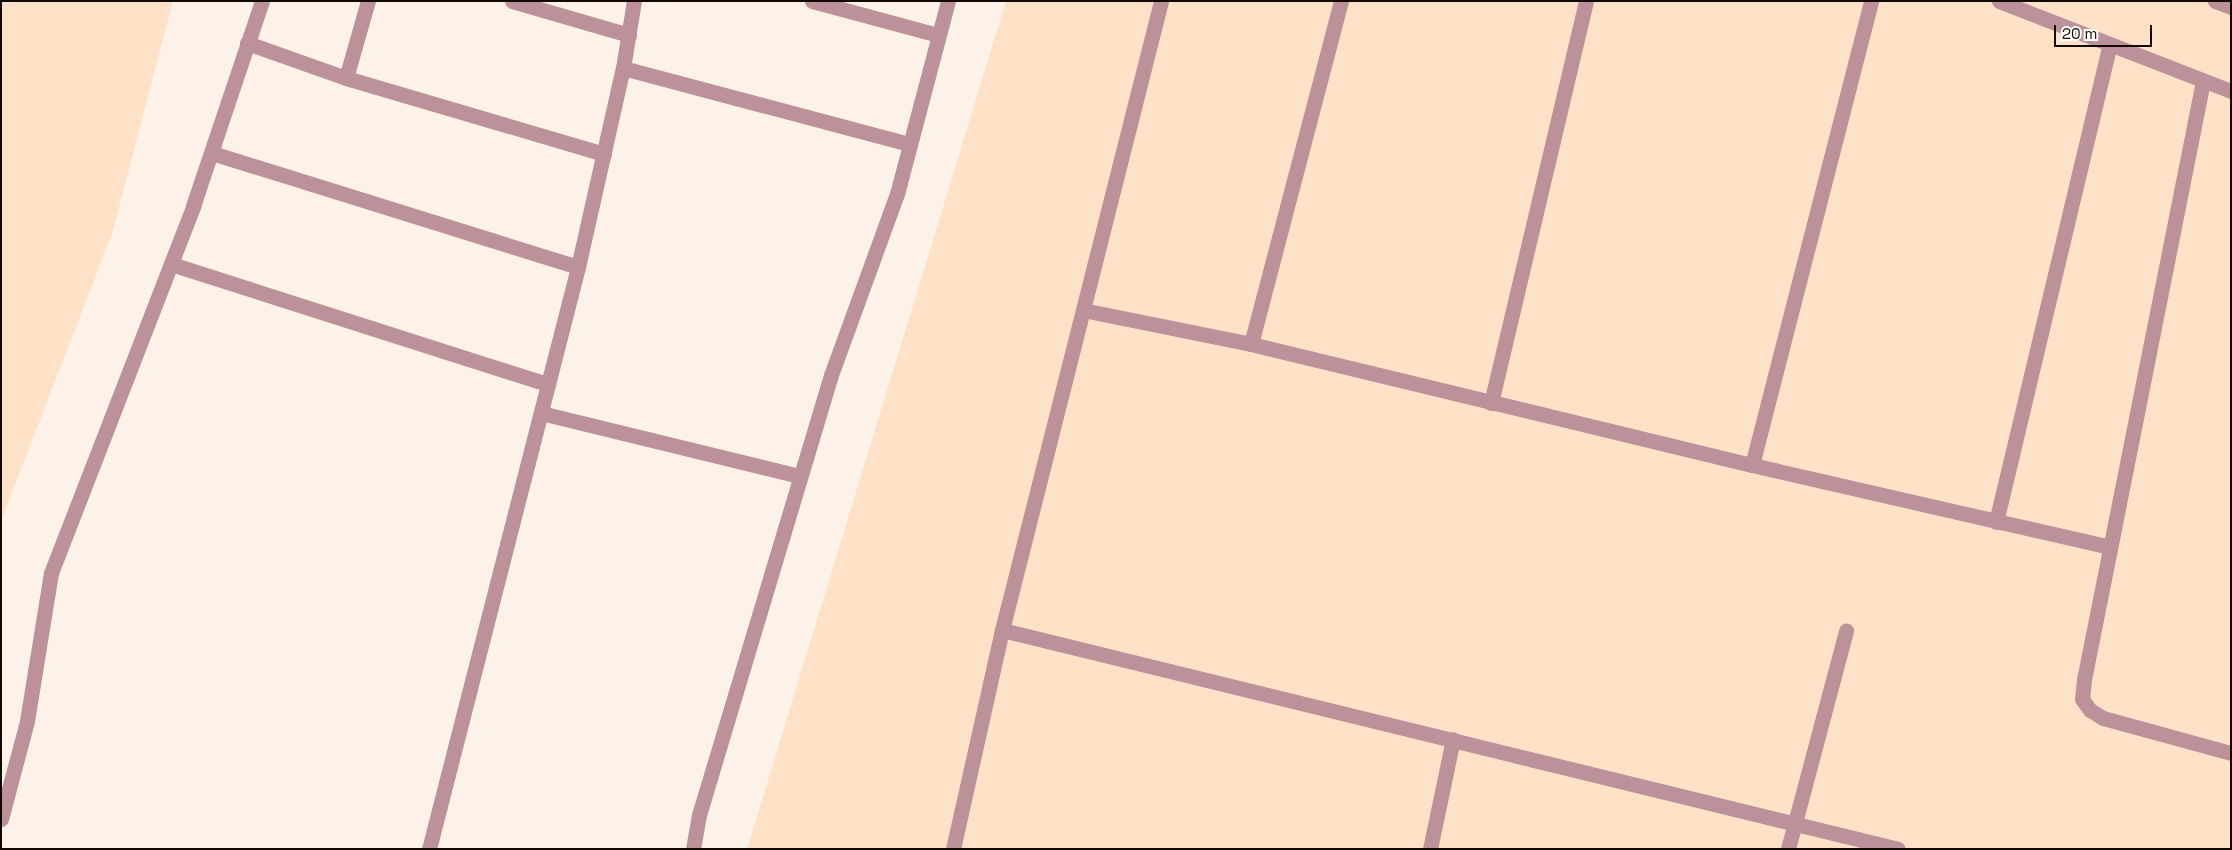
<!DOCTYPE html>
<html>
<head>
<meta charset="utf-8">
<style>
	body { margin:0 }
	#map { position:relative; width:2232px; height:850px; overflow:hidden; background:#fdf2e7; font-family:"Space Grotesk",sans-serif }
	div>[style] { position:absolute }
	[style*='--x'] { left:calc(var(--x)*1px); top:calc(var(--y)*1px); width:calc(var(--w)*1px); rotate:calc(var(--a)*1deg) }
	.built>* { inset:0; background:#fde2c8 }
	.minor>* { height:15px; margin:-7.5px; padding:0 7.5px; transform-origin:7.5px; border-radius:7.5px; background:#bc9199 }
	span { translate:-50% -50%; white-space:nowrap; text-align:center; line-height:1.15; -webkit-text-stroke:4px #fff; paint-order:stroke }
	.frame { position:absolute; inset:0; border:2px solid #120903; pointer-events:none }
	.scale { position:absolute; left:2054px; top:25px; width:98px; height:22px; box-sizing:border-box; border:2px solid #120903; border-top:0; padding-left:6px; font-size:15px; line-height:18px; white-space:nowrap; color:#120903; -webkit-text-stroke:4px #fff; paint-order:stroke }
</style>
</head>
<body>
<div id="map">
	<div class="built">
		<div style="clip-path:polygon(1px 1px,173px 1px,112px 234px,1px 521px)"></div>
		<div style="clip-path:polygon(1006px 1px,2231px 1px,2231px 849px,747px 849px)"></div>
	</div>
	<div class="minor">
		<div style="--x:512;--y:1;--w:122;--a:16.2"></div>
		<div style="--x:812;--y:1;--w:131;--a:15.1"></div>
		<div style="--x:1999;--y:1;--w:249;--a:21.2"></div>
		<div style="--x:2215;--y:1;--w:17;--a:21"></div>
		<div style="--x:247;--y:43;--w:105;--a:19.5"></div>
		<div style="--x:346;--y:78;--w:269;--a:16.4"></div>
		<div style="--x:623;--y:68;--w:296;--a:14.9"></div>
		<div style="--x:346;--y:78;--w:80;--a:-74.1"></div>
		<div style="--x:2203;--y:81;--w:611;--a:101.24"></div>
		<div style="--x:2084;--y:680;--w:19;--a:96"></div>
		<div style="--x:2082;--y:699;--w:14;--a:54"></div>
		<div style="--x:2090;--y:710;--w:15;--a:32"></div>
		<div style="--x:2103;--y:718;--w:133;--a:15.3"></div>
		<div style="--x:212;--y:153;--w:383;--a:17.3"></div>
		<div style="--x:171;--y:264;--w:396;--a:17.7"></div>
		<div style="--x:1083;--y:310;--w:171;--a:11.4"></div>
		<div style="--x:1251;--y:344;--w:515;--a:13.58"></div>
		<div style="--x:1752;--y:465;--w:367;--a:12.9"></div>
		<div style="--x:1251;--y:344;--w:355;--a:-75.3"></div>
		<div style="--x:1491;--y:403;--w:413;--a:-76.7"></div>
		<div style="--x:541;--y:413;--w:267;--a:13.7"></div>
		<div style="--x:1752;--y:465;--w:479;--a:-75.6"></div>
		<div style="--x:1996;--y:522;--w:490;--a:-76.6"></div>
		<div style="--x:1002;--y:630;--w:922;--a:13.73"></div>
		<div style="--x:1;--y:819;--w:101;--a:-75.1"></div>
		<div style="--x:27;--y:721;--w:150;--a:-80.8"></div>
		<div style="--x:51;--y:573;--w:394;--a:-68.8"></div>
		<div style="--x:193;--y:206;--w:216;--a:-71.4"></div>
		<div style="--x:429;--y:849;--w:601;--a:-75.64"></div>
		<div style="--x:578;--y:267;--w:204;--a:-77.3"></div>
		<div style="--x:623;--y:68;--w:68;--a:-80.7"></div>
		<div style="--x:693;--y:849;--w:35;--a:-80"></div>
		<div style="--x:699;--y:815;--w:459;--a:-73.3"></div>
		<div style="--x:831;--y:375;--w:193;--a:-70"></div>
		<div style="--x:897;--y:194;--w:200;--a:-75.2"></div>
		<div style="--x:953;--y:849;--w:224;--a:-77.4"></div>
		<div style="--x:1002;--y:630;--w:649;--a:-75.81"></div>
		<div style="--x:1430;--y:849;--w:112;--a:-78.2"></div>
		<div style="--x:1788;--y:849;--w:226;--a:-75.1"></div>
	</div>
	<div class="frame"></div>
	<div class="scale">20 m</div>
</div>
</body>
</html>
